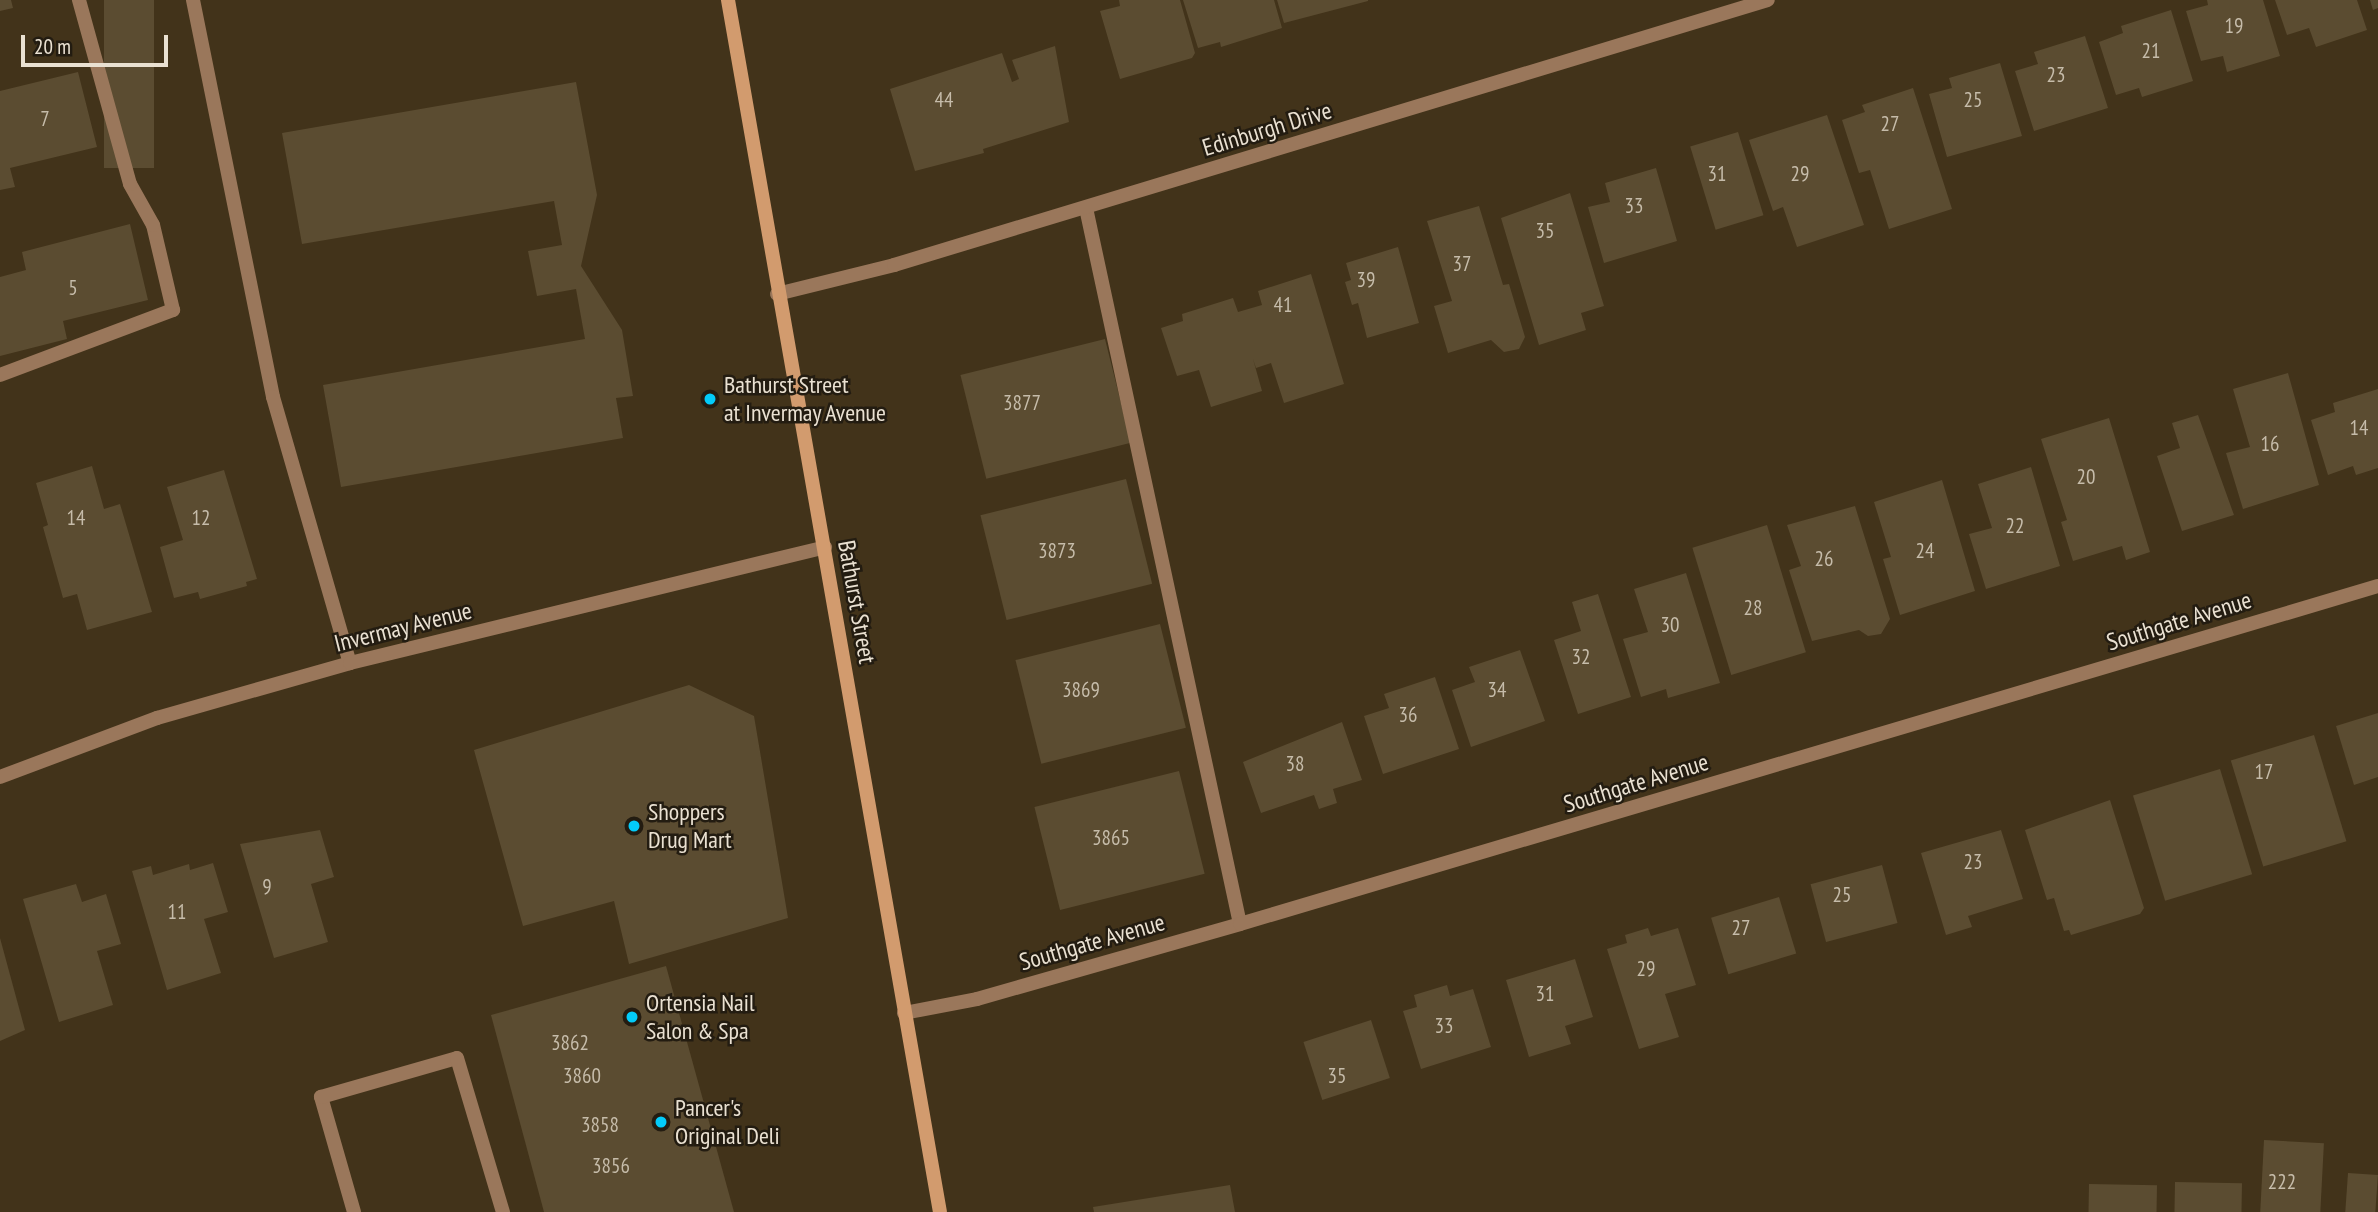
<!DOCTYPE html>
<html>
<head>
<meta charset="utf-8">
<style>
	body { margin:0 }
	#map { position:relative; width:2378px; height:1212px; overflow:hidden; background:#42331a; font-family:"PT Sans Narrow",sans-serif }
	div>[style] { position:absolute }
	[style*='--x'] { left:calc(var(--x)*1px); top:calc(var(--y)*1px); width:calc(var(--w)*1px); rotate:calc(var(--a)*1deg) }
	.building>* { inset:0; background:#5b4c31; transform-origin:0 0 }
	.service>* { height:14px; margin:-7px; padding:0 7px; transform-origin:7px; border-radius:7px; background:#9a775b }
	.minor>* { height:14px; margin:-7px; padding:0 7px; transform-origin:7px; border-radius:7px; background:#9a775b }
	.secondary>* { height:14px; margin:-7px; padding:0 7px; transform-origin:7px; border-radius:7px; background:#d29b6e }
	.dots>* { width:19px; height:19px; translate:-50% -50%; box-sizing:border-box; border:4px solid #231c11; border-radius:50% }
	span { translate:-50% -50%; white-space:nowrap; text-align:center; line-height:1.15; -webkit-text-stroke:5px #231c11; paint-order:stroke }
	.number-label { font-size:21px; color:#c6bcaa }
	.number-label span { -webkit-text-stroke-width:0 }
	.street-label { font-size:24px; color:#eae1d2 }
	.poi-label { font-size:24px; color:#eae1d2 }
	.left { translate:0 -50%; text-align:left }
	.scale { position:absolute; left:21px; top:35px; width:147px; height:32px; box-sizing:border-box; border:4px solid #eae1d2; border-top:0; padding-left:9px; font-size:21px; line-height:24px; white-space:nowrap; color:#eae1d2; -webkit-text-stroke:5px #231c11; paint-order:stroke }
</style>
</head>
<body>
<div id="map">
	<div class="building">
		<div style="clip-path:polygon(0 0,11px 0,13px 8px,0 11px)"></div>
		<div style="left:104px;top:0;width:50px;height:168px"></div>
		<div style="clip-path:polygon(1119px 0,1180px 0,1195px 53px,1192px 58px,1120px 79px,1100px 11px,1120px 6px)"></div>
		<div style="clip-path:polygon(1183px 0,1274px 0,1282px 28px,1221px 47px,1220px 42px,1198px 48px)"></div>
		<div style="clip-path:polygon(1277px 0,1368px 0,1368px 1px,1284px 23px)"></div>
		<div style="clip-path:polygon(2207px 0,2263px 0,2280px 56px,2227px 72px,2223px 56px,2201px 61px,2186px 11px,2208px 5px)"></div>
		<div style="clip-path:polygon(2275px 0,2357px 0,2367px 30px,2316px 47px,2309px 28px,2287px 35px)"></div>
		<div style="clip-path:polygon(2370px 0,2378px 0,2378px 8px,2373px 10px)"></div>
		<div style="clip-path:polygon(2171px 10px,2193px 81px,2142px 97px,2139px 88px,2116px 95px,2099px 42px,2123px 33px,2121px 26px)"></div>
		<div style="clip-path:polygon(2085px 36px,2108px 108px,2034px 131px,2015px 71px,2038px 64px,2034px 52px)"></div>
		<div style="clip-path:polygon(1055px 46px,1069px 122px,983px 149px,984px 153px,915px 171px,890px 89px,1002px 53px,1012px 82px,1019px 79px,1012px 60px)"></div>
		<div style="clip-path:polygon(2000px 63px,2022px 136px,1947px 157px,1929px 94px,1952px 88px,1949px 78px)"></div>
		<div style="clip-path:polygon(78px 72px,97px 147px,10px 168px,15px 187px,0 190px,0 91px)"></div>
		<div style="clip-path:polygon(576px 82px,597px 195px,581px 266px,622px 330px,633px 396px,616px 398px,623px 438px,341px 487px,323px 385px,585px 339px,576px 289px,537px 296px,528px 251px,562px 245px,554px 201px,302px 244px,282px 133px)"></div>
		<div style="clip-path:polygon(1913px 88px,1952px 209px,1889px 229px,1870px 170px,1859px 173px,1842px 120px,1865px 112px,1862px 105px)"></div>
		<div style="clip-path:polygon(1827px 115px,1864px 225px,1797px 247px,1783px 207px,1773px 211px,1749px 140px)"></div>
		<div style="left:1738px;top:132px;width:87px;height:50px;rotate:73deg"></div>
		<div style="clip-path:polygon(1656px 168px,1677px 241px,1604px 263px,1588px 207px,1610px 202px,1605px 183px)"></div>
		<div style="clip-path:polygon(1570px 193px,1604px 306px,1581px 313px,1586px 330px,1539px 345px,1501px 218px)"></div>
		<div style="clip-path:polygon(1479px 206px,1503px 285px,1509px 284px,1525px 337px,1519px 349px,1504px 352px,1491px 340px,1448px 353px,1434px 306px,1452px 301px,1427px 221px)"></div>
		<div style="clip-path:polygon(130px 224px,148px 300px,63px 321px,67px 339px,0 356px,0 277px,26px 270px,22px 252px)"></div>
		<div style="clip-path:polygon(1398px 247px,1419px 323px,1367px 338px,1358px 303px,1352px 305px,1345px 282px,1351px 280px,1346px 263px)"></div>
		<div style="clip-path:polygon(1311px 274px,1344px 384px,1284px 403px,1271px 363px,1256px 368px,1253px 359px,1262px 391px,1211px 407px,1199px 370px,1177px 376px,1161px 328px,1183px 321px,1182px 314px,1233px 298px,1238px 312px,1262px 305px,1258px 291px)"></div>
		<div style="left:1105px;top:339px;width:107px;height:149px;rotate:76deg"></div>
		<div style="clip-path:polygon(2288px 373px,2319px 485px,2243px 509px,2226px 453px,2250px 447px,2233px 389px)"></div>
		<div style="clip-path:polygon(2378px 389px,2378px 468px,2356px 475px,2353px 466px,2328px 475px,2311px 420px,2335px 412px,2333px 403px)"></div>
		<div style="clip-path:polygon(2198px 415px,2234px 515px,2182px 531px,2157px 456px,2180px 448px,2172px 423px)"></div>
		<div style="clip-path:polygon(2109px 418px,2150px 552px,2126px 560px,2122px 546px,2073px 561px,2061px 522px,2067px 520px,2041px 439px)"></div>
		<div style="clip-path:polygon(92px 466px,104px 509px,120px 504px,152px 612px,87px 630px,77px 594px,63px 598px,43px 527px,48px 525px,36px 483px)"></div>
		<div style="clip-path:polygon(2031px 467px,2060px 566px,1986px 589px,1969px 534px,1992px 528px,1978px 484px)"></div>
		<div style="clip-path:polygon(224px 470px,257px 579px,246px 582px,247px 586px,200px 599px,198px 592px,174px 598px,160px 547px,183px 540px,167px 487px)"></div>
		<div style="left:1126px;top:479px;width:108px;height:150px;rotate:76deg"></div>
		<div style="clip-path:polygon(1942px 480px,1975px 591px,1900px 615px,1883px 559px,1891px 557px,1874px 502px)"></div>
		<div style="clip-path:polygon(1855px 506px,1890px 619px,1881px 634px,1868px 636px,1859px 630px,1812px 641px,1789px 570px,1801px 566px,1787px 525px)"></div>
		<div style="left:1767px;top:525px;width:133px;height:78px;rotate:73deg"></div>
		<div style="clip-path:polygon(1686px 573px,1720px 683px,1668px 698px,1666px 689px,1641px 697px,1623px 639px,1648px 632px,1634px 589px)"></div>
		<div style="clip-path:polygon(1598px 594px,1631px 697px,1578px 714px,1554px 640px,1581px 631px,1572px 602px)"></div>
		<div style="left:1160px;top:624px;width:107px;height:149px;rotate:76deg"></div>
		<div style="clip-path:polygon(1520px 650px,1545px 721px,1471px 747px,1452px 690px,1475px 682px,1469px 667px)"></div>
		<div style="clip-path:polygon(1435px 677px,1459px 749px,1383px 774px,1364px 716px,1389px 708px,1384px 694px)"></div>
		<div style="clip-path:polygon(689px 685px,754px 716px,788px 918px,629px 964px,614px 901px,523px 926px,474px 750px)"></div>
		<div style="clip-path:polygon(2378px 713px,2378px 777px,2354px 785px,2336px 726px)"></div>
		<div style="clip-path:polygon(1342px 722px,1362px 780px,1333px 789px,1337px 803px,1319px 809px,1314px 795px,1261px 813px,1243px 762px)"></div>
		<div style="left:2314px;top:735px;width:111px;height:87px;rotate:73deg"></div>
		<div style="left:2220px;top:769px;width:110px;height:91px;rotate:73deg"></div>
		<div style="left:1179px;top:771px;width:106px;height:149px;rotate:76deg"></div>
		<div style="clip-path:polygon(2110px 800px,2144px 908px,2140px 914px,2071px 935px,2069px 930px,2064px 931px,2054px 898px,2047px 900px,2025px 830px)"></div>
		<div style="clip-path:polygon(320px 830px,334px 877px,311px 884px,328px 942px,274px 958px,240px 844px)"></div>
		<div style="clip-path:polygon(2001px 830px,2023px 899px,1968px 916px,1972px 927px,1946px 935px,1921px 853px)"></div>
		<div style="clip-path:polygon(213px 863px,228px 912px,204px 919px,221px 973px,167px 990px,132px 871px,151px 866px,153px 875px,189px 864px,190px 870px)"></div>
		<div style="left:1882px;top:865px;width:60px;height:74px;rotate:75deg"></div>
		<div style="clip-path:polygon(76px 884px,82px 902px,106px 894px,121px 944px,97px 951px,113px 1005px,59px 1022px,23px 899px)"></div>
		<div style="left:1779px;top:897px;width:59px;height:71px;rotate:73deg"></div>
		<div style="clip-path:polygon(1648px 928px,1651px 936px,1678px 928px,1696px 985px,1665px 994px,1679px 1037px,1639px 1049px,1607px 949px,1627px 943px,1625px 935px)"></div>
		<div style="clip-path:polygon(0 938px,25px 1030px,0 1041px)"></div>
		<div style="clip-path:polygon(1575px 959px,1593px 1017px,1565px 1026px,1571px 1044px,1529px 1057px,1506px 980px)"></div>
		<div style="clip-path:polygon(666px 966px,734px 1212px,544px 1212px,491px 1015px)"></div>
		<div style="clip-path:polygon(1447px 985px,1450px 996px,1473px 989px,1491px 1047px,1421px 1069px,1403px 1011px,1417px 1007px,1414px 995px)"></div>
		<div style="left:1371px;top:1020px;width:61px;height:71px;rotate:72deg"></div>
		<div style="left:2264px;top:1140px;width:60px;height:72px;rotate:3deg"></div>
		<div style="left:2348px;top:1173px;width:30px;height:39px;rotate:4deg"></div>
		<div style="left:2175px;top:1182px;width:67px;height:30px;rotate:1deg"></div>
		<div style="left:2089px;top:1184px;width:68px;height:28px;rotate:1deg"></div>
		<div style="clip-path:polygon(1230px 1185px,1235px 1212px,1094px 1212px,1093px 1207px)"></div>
	</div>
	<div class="service">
		<div style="--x:193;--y:0;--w:405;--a:78.6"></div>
		<div style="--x:273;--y:397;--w:277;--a:73.9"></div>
		<div style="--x:1086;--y:208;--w:732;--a:77.86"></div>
		<div style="--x:0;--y:375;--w:185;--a:-20.6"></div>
		<div style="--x:173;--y:310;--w:87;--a:-103.2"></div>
		<div style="--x:153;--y:225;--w:47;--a:-119.3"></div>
		<div style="--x:130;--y:184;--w:191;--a:-105.5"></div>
		<div style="--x:354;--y:1212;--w:120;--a:-106"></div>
		<div style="--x:321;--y:1097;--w:141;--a:-16"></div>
		<div style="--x:457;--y:1058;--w:161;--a:73.4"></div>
	</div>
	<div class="minor">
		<div style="--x:777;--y:294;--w:121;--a:-13.9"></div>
		<div style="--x:894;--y:265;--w:913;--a:-16.87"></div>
		<div style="--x:0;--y:777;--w:168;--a:-20.6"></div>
		<div style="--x:157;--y:718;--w:201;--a:-15.9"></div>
		<div style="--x:350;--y:663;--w:489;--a:-13.7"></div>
		<div style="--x:904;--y:1013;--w:74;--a:-10.9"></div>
		<div style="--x:977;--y:999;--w:273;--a:-15.9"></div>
		<div style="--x:1240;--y:924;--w:1187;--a:-16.54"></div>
	</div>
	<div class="secondary">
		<div style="--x:728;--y:0;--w:1230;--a:80.08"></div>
	</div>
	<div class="dots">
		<div style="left:710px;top:399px;background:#03cbf9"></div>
		<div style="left:634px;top:826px;background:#03cbf9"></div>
		<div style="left:632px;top:1017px;background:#03cbf9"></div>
		<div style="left:661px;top:1122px;background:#03cbf9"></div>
	</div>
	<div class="number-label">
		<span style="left:2234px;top:26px">19</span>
		<span style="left:2151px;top:51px">21</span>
		<span style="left:2056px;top:75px">23</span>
		<span style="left:944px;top:100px">44</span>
		<span style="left:1973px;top:100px">25</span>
		<span style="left:45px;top:119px">7</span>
		<span style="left:1890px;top:124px">27</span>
		<span style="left:1717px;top:174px">31</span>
		<span style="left:1800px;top:174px">29</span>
		<span style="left:1634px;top:206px">33</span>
		<span style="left:1545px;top:231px">35</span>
		<span style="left:1462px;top:264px">37</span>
		<span style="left:1366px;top:280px">39</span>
		<span style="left:73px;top:288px">5</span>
		<span style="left:1283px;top:305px">41</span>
		<span style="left:1022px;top:403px">3877</span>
		<span style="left:2359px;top:428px">14</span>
		<span style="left:2270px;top:444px">16</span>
		<span style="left:2086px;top:477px">20</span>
		<span style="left:76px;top:518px">14</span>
		<span style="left:201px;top:518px">12</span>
		<span style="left:2015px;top:526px">22</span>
		<span style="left:1057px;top:551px">3873</span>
		<span style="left:1925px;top:551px">24</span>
		<span style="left:1824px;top:559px">26</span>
		<span style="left:1753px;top:608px">28</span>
		<span style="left:1670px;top:625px">30</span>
		<span style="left:1581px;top:657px">32</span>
		<span style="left:1081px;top:690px">3869</span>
		<span style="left:1497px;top:690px">34</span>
		<span style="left:1408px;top:715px">36</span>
		<span style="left:1295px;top:764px">38</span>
		<span style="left:2264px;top:772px">17</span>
		<span style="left:1111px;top:838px">3865</span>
		<span style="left:1973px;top:862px">23</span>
		<span style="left:267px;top:887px">9</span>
		<span style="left:1842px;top:895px">25</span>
		<span style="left:177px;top:912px">11</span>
		<span style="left:1741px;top:928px">27</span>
		<span style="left:1646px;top:969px">29</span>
		<span style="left:1545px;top:994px">31</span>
		<span style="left:1444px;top:1026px">33</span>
		<span style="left:570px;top:1043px">3862</span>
		<span style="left:582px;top:1076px">3860</span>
		<span style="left:1337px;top:1076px">35</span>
		<span style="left:600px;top:1125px">3858</span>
		<span style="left:611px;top:1166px">3856</span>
		<span style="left:2282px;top:1182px">222</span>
	</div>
	<div class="street-label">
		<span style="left:1267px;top:129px;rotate:-17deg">Edinburgh Drive</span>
		<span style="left:857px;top:602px;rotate:80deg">Bathurst Street</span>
		<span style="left:2179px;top:621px;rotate:-17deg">Southgate Avenue</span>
		<span style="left:403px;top:627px;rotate:-14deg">Invermay Avenue</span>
		<span style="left:1636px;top:783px;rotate:-17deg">Southgate Avenue</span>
		<span style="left:1092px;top:942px;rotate:-16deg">Southgate Avenue</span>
	</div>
	<div class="poi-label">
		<span class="left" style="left:724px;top:399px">Bathurst Street<br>at Invermay Avenue</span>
		<span class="left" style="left:648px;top:826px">Shoppers<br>Drug Mart</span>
		<span class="left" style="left:646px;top:1017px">Ortensia Nail<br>Salon &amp; Spa</span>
		<span class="left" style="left:675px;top:1122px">Pancer's<br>Original Deli</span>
	</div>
	<div class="scale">20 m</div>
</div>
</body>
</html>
